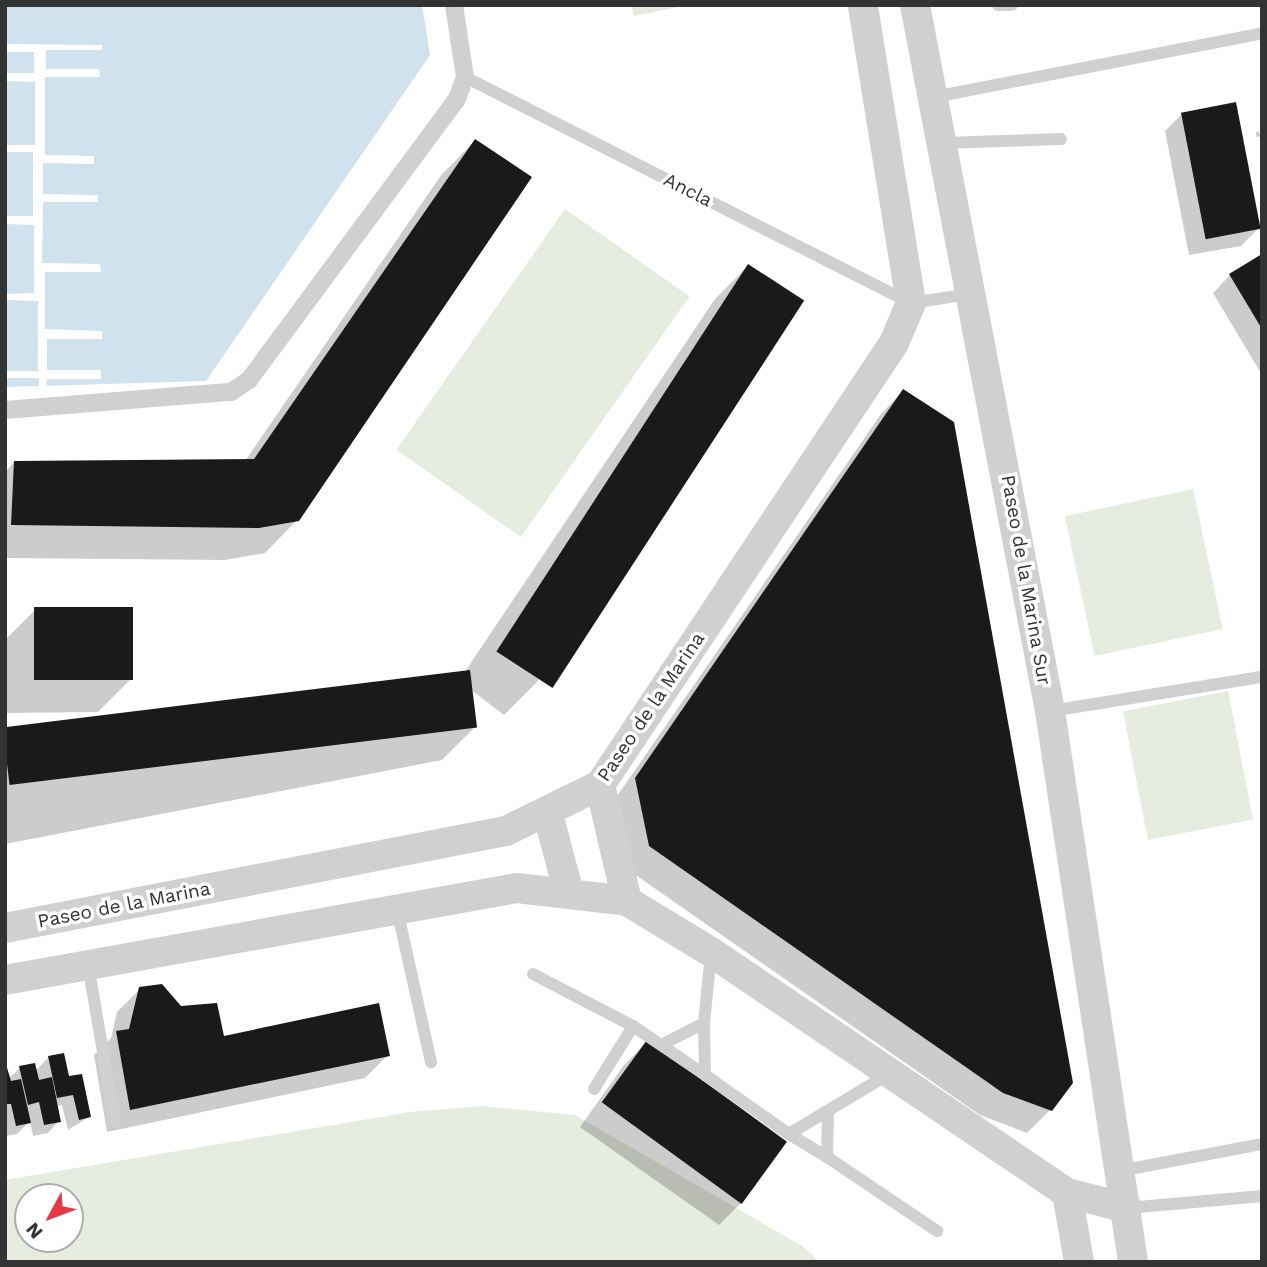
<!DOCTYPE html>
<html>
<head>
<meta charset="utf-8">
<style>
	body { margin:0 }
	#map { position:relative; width:1267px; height:1267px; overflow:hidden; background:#fff; font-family:"Work Sans",sans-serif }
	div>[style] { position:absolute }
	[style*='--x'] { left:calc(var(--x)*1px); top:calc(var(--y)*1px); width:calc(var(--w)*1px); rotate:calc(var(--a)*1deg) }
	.green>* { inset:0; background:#e6ecdf; transform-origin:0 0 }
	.water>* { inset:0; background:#cfe2ee }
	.pier>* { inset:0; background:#fff }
	.shadow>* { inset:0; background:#0003 }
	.building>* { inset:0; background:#1a1a1a; transform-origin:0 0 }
	.path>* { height:4.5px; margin-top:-2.25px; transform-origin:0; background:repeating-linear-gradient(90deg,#cdcdcd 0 3.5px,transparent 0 7px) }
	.service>* { height:12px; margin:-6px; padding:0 6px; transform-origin:6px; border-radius:6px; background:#d0d0d0 }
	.pedestrian>* { height:18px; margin:-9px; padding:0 9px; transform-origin:9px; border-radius:9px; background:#d0d0d0 }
	.tertiary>* { height:30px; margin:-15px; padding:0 15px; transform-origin:15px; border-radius:15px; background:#d0d0d0 }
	span { translate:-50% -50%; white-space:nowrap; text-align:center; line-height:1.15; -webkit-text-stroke:7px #fff; paint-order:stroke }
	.street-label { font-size:19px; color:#333 }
	.frame { position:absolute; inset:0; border:7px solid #333; pointer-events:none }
	.north { position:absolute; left:14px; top:1183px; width:70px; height:70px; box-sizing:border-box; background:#fff; border:2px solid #adadad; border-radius:50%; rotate:229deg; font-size:19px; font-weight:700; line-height:28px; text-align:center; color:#333 }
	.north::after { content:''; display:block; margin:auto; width:24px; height:32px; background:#e63946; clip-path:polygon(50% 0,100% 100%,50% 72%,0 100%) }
</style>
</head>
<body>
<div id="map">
	<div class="green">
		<div style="clip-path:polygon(631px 5px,688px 5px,634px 16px)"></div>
		<div style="left:565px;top:209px;width:152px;height:294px;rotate:35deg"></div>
		<div style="left:1193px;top:489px;width:143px;height:131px;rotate:78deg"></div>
		<div style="left:1228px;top:691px;width:131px;height:107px;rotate:79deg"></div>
		<div style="clip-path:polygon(evenodd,481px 1106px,575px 1115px,802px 1246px,820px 1262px,5px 1262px,5px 1180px,410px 1112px,481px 1106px,70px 1197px,70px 1239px,28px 1239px,28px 1197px,70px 1197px)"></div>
	</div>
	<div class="water">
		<div style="clip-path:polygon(5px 5px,422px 5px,430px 55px,206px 381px,5px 387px)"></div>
	</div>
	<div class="pier">
		<div style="clip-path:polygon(5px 44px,102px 45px,102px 50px,46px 50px,46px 69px,99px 69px,100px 77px,45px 77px,45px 155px,94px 156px,94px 164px,43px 163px,43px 194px,98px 195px,98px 202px,43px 202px,42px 263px,100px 264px,101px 272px,45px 272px,45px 329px,102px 331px,102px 339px,47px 339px,47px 370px,101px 370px,101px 379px,47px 379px,46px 386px,39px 386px,39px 378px,5px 378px,5px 371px,38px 371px,38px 301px,5px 300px,5px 294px,34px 293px,34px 225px,5px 224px,5px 216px,33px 216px,33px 152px,5px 152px,5px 145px,35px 145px,35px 82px,5px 81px,5px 73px,34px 73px,34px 52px,5px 52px)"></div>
	</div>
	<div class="shadow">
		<div style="clip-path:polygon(1182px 114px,1259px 228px,1241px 246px,1189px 255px,1165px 131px)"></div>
		<div style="clip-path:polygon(475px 141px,298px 519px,265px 553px,225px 560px,5px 558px,5px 472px,14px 462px,245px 461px,442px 174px)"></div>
		<div style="clip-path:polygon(1262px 256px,1262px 375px,1213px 293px,1230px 275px)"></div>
		<div style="clip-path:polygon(748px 266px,537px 682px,504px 715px,470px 689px,475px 727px,442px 760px,5px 844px,5px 768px,9px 764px,464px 673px,715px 299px)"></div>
		<div style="clip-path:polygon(903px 391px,1050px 1110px,1027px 1133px,980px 1115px,627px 869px,613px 802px,881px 414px)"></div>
		<div style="clip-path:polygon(35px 610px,131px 679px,98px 712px,5px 713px,5px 640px)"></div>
		<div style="clip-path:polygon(140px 989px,180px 1008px,223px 1038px,388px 1055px,365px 1078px,107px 1132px,94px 1055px,111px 1038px,117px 1012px)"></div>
		<div style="clip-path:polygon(647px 1042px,741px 1203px,719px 1225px,580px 1127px,624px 1065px)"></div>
		<div style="clip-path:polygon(49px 1057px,68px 1078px,89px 1117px,68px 1130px,62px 1105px,56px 1106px,59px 1121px,48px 1133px,33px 1136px,30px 1121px,17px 1134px,5px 1136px,5px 1066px,8px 1079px,20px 1068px,35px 1071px)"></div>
	</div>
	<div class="building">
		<div style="left:1236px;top:102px;width:129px;height:56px;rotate:79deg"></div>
		<div style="clip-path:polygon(475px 139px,532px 177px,299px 521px,259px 528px,11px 525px,14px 461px,254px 459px)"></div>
		<div style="clip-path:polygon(1262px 254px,1262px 329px,1229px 274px)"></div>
		<div style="left:748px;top:264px;width:67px;height:462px;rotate:33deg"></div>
		<div style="clip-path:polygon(903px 389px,954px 422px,1073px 1083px,1052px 1111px,1003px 1093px,649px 846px,635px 778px)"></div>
		<div style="left:133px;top:607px;width:73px;height:99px;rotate:90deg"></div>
		<div style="left:470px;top:670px;width:58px;height:471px;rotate:83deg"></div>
		<div style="clip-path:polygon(162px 984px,181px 1006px,217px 1003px,224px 1036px,379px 1003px,390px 1056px,130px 1110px,116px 1031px,129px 1029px,139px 987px)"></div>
		<div style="left:647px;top:1040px;width:173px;height:77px;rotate:36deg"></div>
		<div style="clip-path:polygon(64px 1053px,69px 1076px,82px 1074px,91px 1117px,79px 1120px,73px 1095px,57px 1098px,48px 1056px)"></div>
		<div style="clip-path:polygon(5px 1061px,11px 1081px,21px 1079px,31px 1123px,16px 1126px,11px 1104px,5px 1104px)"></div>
		<div style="clip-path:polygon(35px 1063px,39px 1080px,52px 1077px,61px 1122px,44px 1125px,39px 1102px,28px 1105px,19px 1066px)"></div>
	</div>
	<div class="path">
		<div style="--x:1256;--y:134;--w:6;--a:-9"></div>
	</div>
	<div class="service">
		<div style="--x:998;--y:5;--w:14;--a:0"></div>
		<div style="--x:465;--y:77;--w:500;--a:26.9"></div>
		<div style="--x:911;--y:303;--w:60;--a:-8.7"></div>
		<div style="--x:934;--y:97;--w:334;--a:-11"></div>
		<div style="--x:943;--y:143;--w:118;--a:-1.9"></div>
		<div style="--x:1051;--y:711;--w:214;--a:-9.2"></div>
		<div style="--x:397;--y:909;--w:157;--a:77.5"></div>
		<div style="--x:711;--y:953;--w:70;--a:95.7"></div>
		<div style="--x:704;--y:1023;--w:52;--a:88.9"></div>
		<div style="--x:705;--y:1075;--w:103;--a:35.1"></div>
		<div style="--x:789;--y:1134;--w:117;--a:-31"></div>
		<div style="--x:88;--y:965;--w:159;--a:80.2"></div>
		<div style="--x:533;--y:974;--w:113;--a:27.5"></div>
		<div style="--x:633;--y:1026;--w:87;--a:34.2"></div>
		<div style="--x:663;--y:1044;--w:46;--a:-27.1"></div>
		<div style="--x:594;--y:1089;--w:74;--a:-58.2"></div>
		<div style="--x:789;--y:1134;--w:44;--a:31.2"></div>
		<div style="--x:827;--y:1157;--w:44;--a:-88.7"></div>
		<div style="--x:827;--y:1157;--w:133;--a:33.9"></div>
		<div style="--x:1119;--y:1171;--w:146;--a:-10.7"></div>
		<div style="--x:1127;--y:1208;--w:136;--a:-5.1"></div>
	</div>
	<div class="pedestrian">
		<div style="--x:5;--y:410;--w:227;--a:-4.6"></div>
		<div style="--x:231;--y:392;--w:22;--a:-34"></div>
		<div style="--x:249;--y:380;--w:350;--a:-53.5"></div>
		<div style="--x:457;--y:99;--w:23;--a:-70"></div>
		<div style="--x:465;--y:77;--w:73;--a:-98.7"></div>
	</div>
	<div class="tertiary">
		<div style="--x:915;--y:5;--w:719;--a:79.17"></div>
		<div style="--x:1050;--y:711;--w:557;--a:81.43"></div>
		<div style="--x:600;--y:785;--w:119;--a:76.9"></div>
		<div style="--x:548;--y:814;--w:79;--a:75.3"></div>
		<div style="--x:5;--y:928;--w:510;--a:-10.96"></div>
		<div style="--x:506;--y:831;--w:105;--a:-26.1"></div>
		<div style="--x:600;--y:785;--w:531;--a:-56.37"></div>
		<div style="--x:894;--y:343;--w:43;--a:-67"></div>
		<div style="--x:911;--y:303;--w:302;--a:-99.2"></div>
		<div style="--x:5;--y:980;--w:520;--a:-10.19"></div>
		<div style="--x:517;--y:888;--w:111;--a:6.7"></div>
		<div style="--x:627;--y:901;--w:98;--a:31.3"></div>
		<div style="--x:711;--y:952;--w:430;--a:34.1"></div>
		<div style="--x:1067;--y:1193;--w:70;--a:80.1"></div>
		<div style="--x:1067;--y:1193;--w:62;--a:14"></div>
	</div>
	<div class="street-label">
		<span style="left:688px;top:190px;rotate:27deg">Ancla</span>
		<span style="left:1026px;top:580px;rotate:80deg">Paseo de la Marina Sur</span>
		<span style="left:651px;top:707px;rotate:-56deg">Paseo de la Marina</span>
		<span style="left:124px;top:905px;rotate:-11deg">Paseo de la Marina</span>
	</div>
	<div class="frame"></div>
	<div class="north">N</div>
</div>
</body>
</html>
